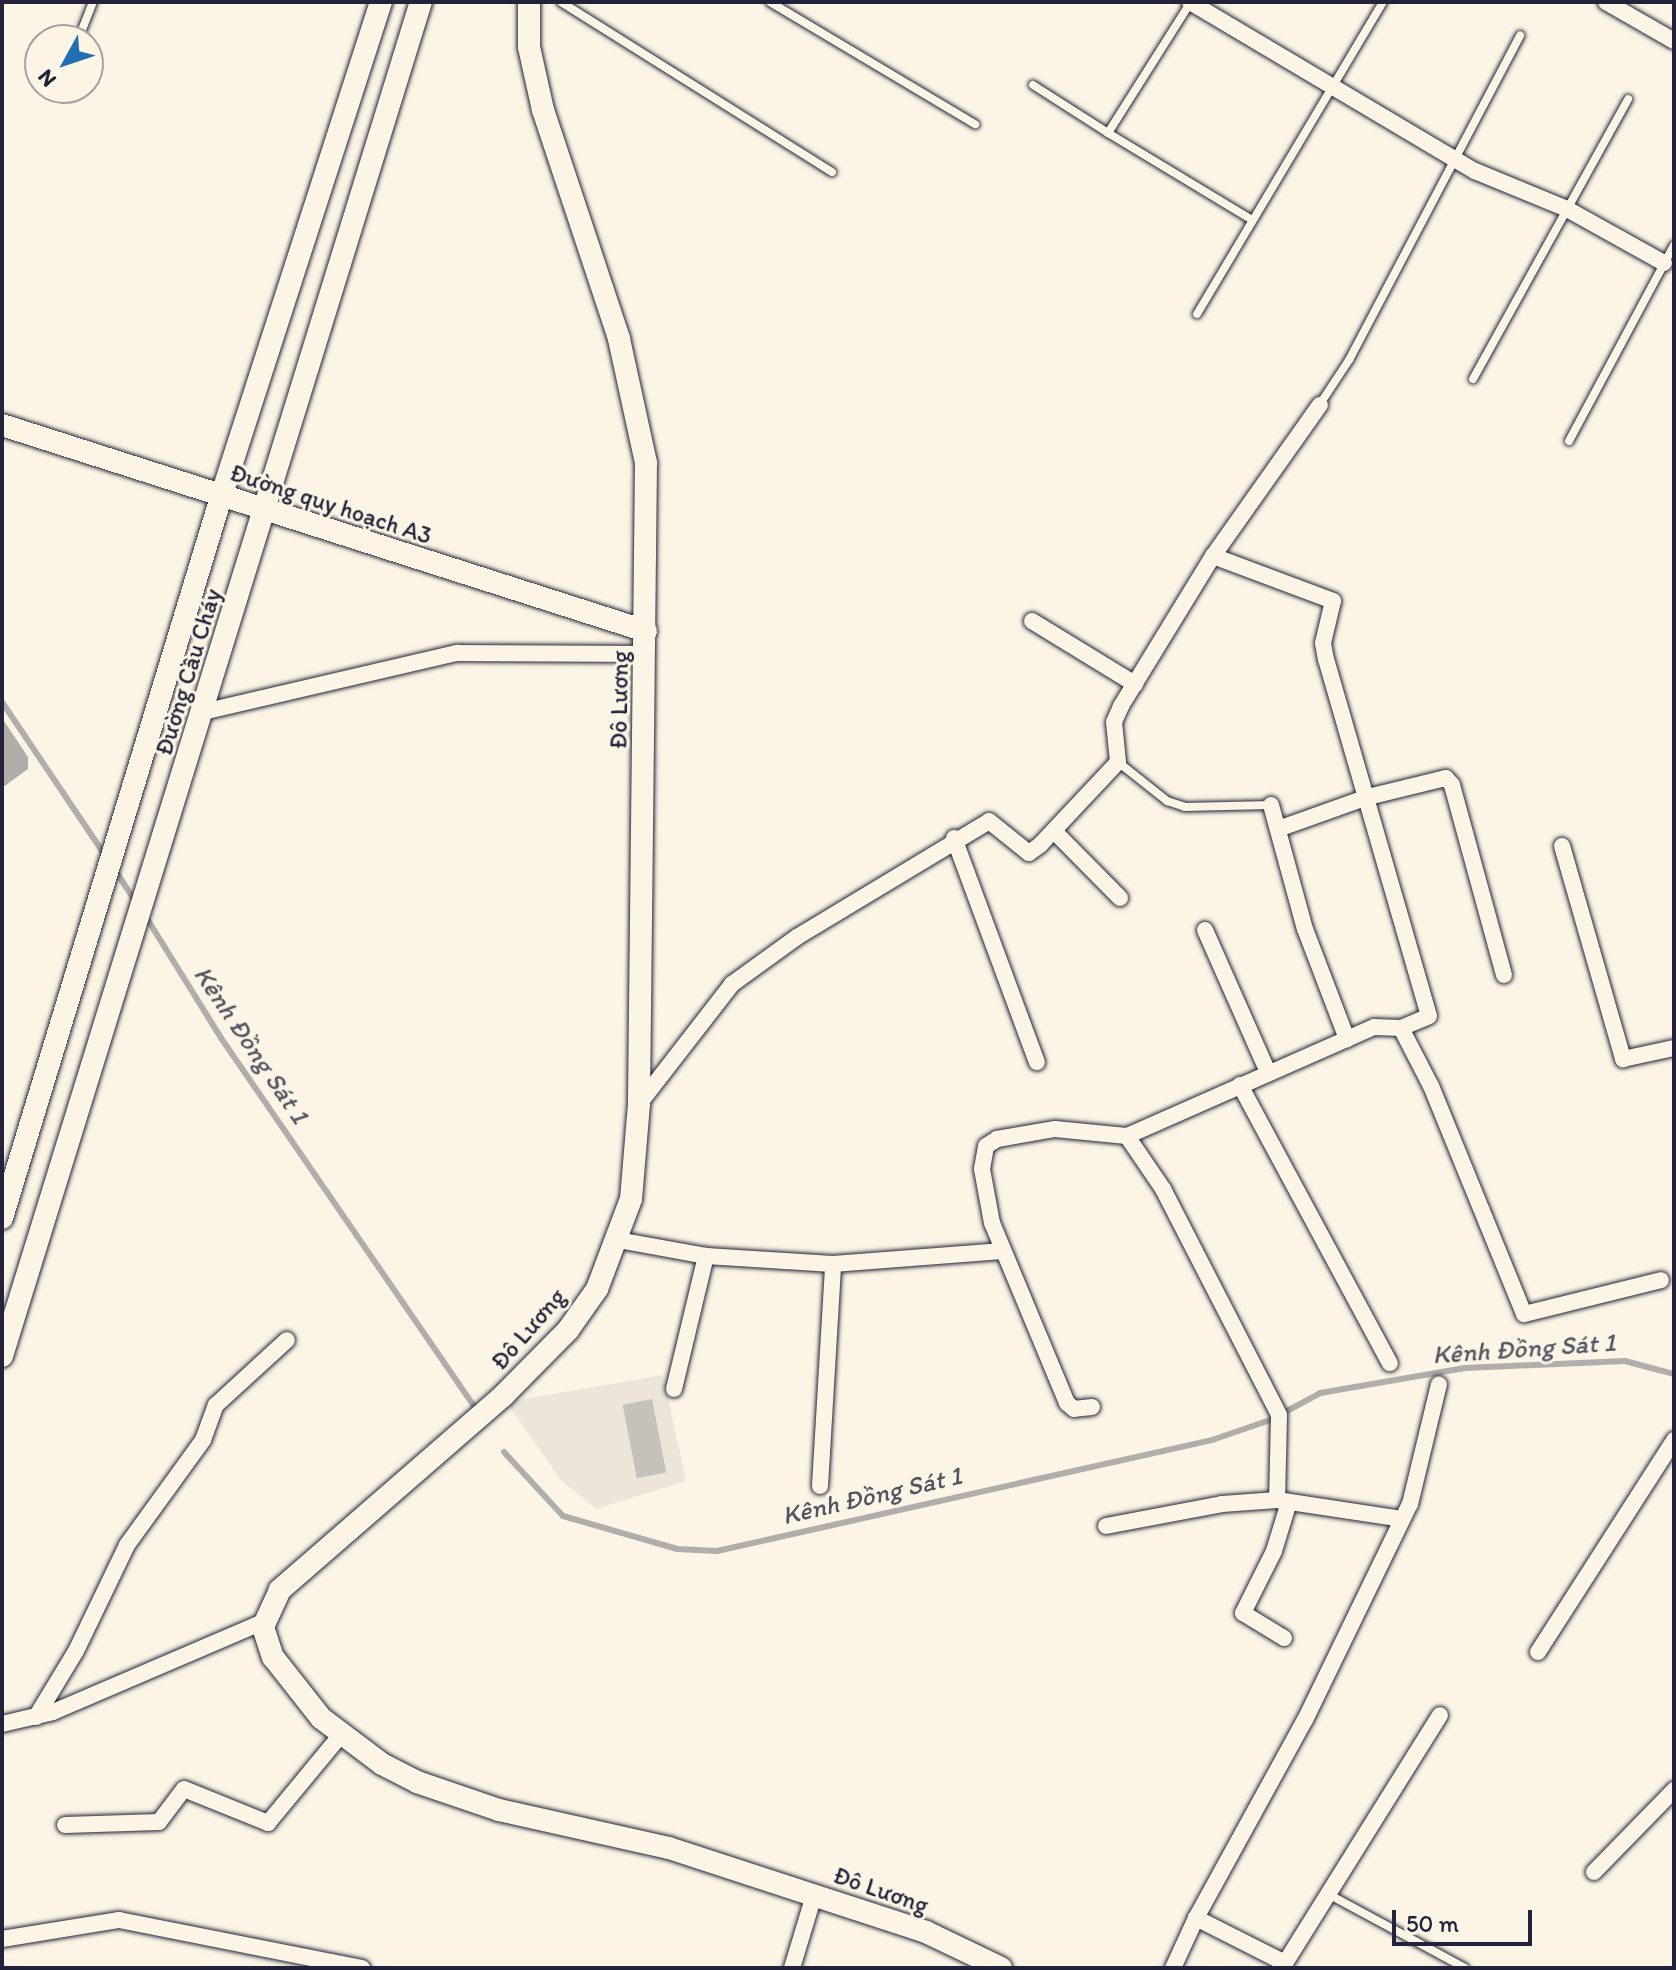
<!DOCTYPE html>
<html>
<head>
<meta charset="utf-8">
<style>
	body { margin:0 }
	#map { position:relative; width:1676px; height:1970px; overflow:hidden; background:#fcf5e5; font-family:Itim,sans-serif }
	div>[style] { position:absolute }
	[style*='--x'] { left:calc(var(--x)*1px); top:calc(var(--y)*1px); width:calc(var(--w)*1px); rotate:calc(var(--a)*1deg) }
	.built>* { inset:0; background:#ece5d8 }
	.water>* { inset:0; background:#b2adab }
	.stream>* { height:6px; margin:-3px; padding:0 3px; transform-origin:3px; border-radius:3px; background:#b2adab }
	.building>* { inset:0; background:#c6c1bb; transform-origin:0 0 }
	.roads { filter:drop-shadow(0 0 2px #22223b) drop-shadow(0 0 2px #22223b) }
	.lane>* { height:8px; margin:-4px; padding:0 4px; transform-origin:4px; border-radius:4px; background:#fcf5e5 }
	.street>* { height:16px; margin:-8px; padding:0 8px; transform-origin:8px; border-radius:8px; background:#fcf5e5 }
	.secondary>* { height:22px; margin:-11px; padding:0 11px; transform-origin:11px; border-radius:11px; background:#fcf5e5 }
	span { translate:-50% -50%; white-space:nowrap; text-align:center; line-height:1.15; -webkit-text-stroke:6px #fcf5e5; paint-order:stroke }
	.street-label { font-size:24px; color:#22223b }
	.water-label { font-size:26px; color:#545362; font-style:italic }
	.frame { position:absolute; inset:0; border:4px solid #22223b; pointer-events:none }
	.north { position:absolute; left:24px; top:24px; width:80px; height:80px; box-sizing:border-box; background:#fcf5e5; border:2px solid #a5a1a1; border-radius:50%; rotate:230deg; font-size:22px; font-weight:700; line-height:32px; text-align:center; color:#22223b }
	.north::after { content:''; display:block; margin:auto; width:28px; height:36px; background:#1f6fb2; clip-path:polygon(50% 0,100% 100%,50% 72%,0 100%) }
	.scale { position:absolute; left:1392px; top:1910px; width:140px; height:36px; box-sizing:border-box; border:4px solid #22223b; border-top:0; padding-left:10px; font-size:24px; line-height:28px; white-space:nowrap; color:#22223b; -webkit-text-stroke:6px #fcf5e5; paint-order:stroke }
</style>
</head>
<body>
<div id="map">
	<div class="built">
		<div style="clip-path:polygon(663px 1375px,686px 1481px,596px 1509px,561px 1480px,506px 1402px)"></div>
	</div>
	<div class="water">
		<div style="clip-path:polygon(2px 718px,28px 757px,28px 769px,2px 788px)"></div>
	</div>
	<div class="stream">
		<div style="--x:2;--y:702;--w:188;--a:56.1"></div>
		<div style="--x:115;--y:870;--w:37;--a:57"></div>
		<div style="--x:146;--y:917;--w:142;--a:58.2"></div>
		<div style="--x:221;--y:1038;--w:447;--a:55.5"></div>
		<div style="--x:1285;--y:1412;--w:40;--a:-28"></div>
		<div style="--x:1320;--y:1393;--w:147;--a:-9.8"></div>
		<div style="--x:1465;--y:1368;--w:160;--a:-2.5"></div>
		<div style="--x:1625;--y:1361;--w:51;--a:14.9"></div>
		<div style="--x:504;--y:1452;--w:87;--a:47.3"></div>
		<div style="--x:563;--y:1516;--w:119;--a:16.1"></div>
		<div style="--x:677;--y:1549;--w:40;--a:2.9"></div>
		<div style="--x:717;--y:1551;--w:507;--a:-12.64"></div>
		<div style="--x:1212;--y:1440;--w:65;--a:-19"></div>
	</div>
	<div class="building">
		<div style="left:652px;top:1399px;width:75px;height:30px;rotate:79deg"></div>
	</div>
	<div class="roads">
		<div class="lane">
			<div style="--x:561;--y:2;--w:320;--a:32.1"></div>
			<div style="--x:770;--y:2;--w:239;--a:30.8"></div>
			<div style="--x:78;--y:40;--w:41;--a:-68.5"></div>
			<div style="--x:1033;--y:85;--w:89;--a:32.6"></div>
			<div style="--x:1108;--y:133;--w:151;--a:-57.7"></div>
			<div style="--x:1108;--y:133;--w:168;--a:31.1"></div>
			<div style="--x:1197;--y:314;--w:363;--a:-59.2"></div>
			<div style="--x:1473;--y:379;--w:320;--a:-61"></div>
			<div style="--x:1320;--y:404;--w:53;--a:-56.6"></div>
			<div style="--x:1349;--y:360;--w:367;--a:-62.2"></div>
			<div style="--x:1569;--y:441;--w:222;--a:-61.8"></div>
			<div style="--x:1118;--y:762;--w:63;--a:38.5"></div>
			<div style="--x:1167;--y:801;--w:19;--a:18"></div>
			<div style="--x:1185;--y:807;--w:86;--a:-1.3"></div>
			<div style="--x:1330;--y:1895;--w:153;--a:28.4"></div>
		</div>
		<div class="street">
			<div style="--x:1190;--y:2;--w:331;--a:30.7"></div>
			<div style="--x:1475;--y:171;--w:100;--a:22.4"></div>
			<div style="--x:1567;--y:209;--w:111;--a:29.1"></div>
			<div style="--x:1606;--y:2;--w:78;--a:29.8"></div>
			<div style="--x:1032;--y:621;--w:121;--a:31.5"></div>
			<div style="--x:203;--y:712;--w:261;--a:-13.1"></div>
			<div style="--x:457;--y:653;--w:188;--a:0.3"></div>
			<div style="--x:1271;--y:805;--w:129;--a:74.7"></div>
			<div style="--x:1305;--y:929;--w:118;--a:69.1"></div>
			<div style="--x:1278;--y:829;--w:96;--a:-19.6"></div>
			<div style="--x:1368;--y:797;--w:80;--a:-13.7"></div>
			<div style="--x:1446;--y:778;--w:9;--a:49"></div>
			<div style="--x:1452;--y:785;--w:197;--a:74.7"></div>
			<div style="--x:1054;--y:831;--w:94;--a:45.4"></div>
			<div style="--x:954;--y:838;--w:239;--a:69.7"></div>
			<div style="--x:1562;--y:846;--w:222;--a:74"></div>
			<div style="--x:1623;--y:1059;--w:52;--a:-12.2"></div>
			<div style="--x:1205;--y:930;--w:155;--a:66.1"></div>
			<div style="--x:1401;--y:1028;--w:65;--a:62.7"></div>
			<div style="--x:1431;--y:1086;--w:246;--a:67.8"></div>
			<div style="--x:1524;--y:1314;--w:141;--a:-13.9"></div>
			<div style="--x:1240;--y:1085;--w:316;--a:61.7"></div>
			<div style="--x:639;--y:1104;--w:152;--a:-52.2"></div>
			<div style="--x:732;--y:984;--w:80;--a:-35.9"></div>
			<div style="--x:797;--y:937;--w:224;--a:-31.1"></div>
			<div style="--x:989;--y:821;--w:51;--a:38.7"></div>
			<div style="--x:1029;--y:853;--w:14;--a:-36"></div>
			<div style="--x:1040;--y:845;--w:114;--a:-46.8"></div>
			<div style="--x:1118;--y:762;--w:40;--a:-95.7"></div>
			<div style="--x:1114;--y:722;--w:17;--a:-66"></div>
			<div style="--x:1121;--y:706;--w:176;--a:-58.5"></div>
			<div style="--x:1213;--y:556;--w:185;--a:-54.7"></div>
			<div style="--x:1127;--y:1136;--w:64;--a:55.8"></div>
			<div style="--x:1163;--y:1189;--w:254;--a:62.8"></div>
			<div style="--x:1279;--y:1415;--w:85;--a:91.3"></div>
			<div style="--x:618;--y:1240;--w:89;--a:10.3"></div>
			<div style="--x:706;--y:1256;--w:127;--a:3.6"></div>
			<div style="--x:833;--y:1264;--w:170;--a:-4.4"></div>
			<div style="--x:674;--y:1389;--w:137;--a:-76.5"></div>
			<div style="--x:1092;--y:1407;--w:18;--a:174"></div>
			<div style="--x:1074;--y:1409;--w:9;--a:-139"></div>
			<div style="--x:1067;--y:1403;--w:195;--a:-112.6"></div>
			<div style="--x:992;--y:1223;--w:55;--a:-100.5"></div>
			<div style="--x:982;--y:1169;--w:23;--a:-80"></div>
			<div style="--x:986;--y:1146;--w:13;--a:-32"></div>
			<div style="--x:997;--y:1139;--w:59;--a:-9.8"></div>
			<div style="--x:1055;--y:1129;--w:72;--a:5.6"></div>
			<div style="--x:1127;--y:1136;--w:270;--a:-23.8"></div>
			<div style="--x:1374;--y:1027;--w:27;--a:2"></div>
			<div style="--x:1401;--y:1028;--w:30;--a:-23"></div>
			<div style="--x:1429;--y:1016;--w:371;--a:-106.1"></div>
			<div style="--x:1326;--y:660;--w:17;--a:-100"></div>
			<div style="--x:1323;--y:643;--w:43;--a:-76.6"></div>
			<div style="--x:1333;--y:601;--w:128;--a:-159.4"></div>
			<div style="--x:820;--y:1486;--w:222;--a:-86.6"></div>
			<div style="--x:1106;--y:1526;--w:118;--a:-10.7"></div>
			<div style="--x:1222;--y:1504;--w:55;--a:-4.2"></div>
			<div style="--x:1277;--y:1500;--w:126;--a:8.6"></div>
			<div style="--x:1284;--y:1638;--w:48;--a:-148.6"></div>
			<div style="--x:1243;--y:1613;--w:69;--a:-63.4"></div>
			<div style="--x:1274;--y:1551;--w:51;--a:-73"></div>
			<div style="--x:1538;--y:1652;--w:252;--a:-57.3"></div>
			<div style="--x:36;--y:1717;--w:77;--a:-58.8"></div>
			<div style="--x:76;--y:1651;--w:118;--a:-64.3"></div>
			<div style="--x:127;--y:1545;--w:130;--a:-54.1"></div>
			<div style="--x:203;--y:1440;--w:37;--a:-70"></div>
			<div style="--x:216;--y:1405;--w:96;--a:-42.5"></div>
			<div style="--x:2;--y:1724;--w:52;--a:-13.2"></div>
			<div style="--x:53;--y:1712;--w:231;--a:-23.2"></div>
			<div style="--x:65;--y:1825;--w:94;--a:-1.8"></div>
			<div style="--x:159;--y:1822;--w:41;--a:-52.9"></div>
			<div style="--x:184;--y:1789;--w:91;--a:22"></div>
			<div style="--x:268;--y:1823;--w:113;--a:-50.4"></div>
			<div style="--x:1594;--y:1872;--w:115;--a:-45.7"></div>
			<div style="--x:2;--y:1939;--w:119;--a:-9.2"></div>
			<div style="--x:119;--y:1920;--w:248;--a:11.2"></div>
			<div style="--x:1285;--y:1963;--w:100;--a:-153.2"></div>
			<div style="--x:1196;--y:1918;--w:226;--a:-61.2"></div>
			<div style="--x:1305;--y:1720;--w:240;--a:-64.1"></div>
			<div style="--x:1410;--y:1504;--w:123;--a:-76.4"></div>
			<div style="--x:792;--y:1968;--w:76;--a:-73.2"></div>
			<div style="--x:1173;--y:1968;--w:55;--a:-65.3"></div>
			<div style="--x:1282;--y:1968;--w:298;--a:-58"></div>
		</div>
		<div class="secondary">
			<div style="--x:529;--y:2;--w:45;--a:90"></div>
			<div style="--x:529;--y:47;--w:65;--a:77.5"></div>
			<div style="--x:543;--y:110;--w:241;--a:71.6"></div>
			<div style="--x:619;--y:339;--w:127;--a:77.7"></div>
			<div style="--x:646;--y:463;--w:641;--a:90.63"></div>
			<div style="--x:639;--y:1104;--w:95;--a:94.8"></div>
			<div style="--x:631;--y:1199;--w:96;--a:110.7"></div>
			<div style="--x:597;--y:1289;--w:50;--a:125.3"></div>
			<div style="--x:568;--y:1330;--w:93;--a:134.6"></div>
			<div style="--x:503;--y:1396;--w:296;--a:139"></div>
			<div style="--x:280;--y:1590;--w:41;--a:114.7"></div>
			<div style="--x:263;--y:1627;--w:32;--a:72"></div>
			<div style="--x:273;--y:1657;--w:78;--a:51.8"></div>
			<div style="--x:321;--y:1718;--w:76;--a:37"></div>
			<div style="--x:382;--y:1764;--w:39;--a:27"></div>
			<div style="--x:417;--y:1782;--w:87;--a:18.9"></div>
			<div style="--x:499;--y:1810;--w:174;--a:12.6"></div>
			<div style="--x:669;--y:1848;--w:270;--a:18.1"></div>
			<div style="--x:926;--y:1932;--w:83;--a:25.6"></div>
			<div style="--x:2;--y:425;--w:676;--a:17.74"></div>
			<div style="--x:2;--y:1218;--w:754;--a:-73.1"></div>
			<div style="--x:221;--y:497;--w:520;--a:-72.09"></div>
			<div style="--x:2;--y:1356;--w:1417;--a:-72.81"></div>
		</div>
	</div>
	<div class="street-label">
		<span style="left:331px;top:504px;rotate:18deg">Đường quy hoạch A3</span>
		<span style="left:188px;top:672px;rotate:-73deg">Đường Cầu Cháy</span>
		<span style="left:619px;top:700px;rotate:-89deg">Đô Lương</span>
		<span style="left:528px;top:1329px;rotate:-49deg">Đô Lương</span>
		<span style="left:881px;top:1890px;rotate:19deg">Đô Lương</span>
	</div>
	<div class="water-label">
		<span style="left:251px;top:1045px;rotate:56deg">Kênh Đồng Sát 1</span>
		<span style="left:1524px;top:1349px;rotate:-4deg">Kênh Đồng Sát 1</span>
		<span style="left:872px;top:1496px;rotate:-13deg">Kênh Đồng Sát 1</span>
	</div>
	<div class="frame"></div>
	<div class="north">N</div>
	<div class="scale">50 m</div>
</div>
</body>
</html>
